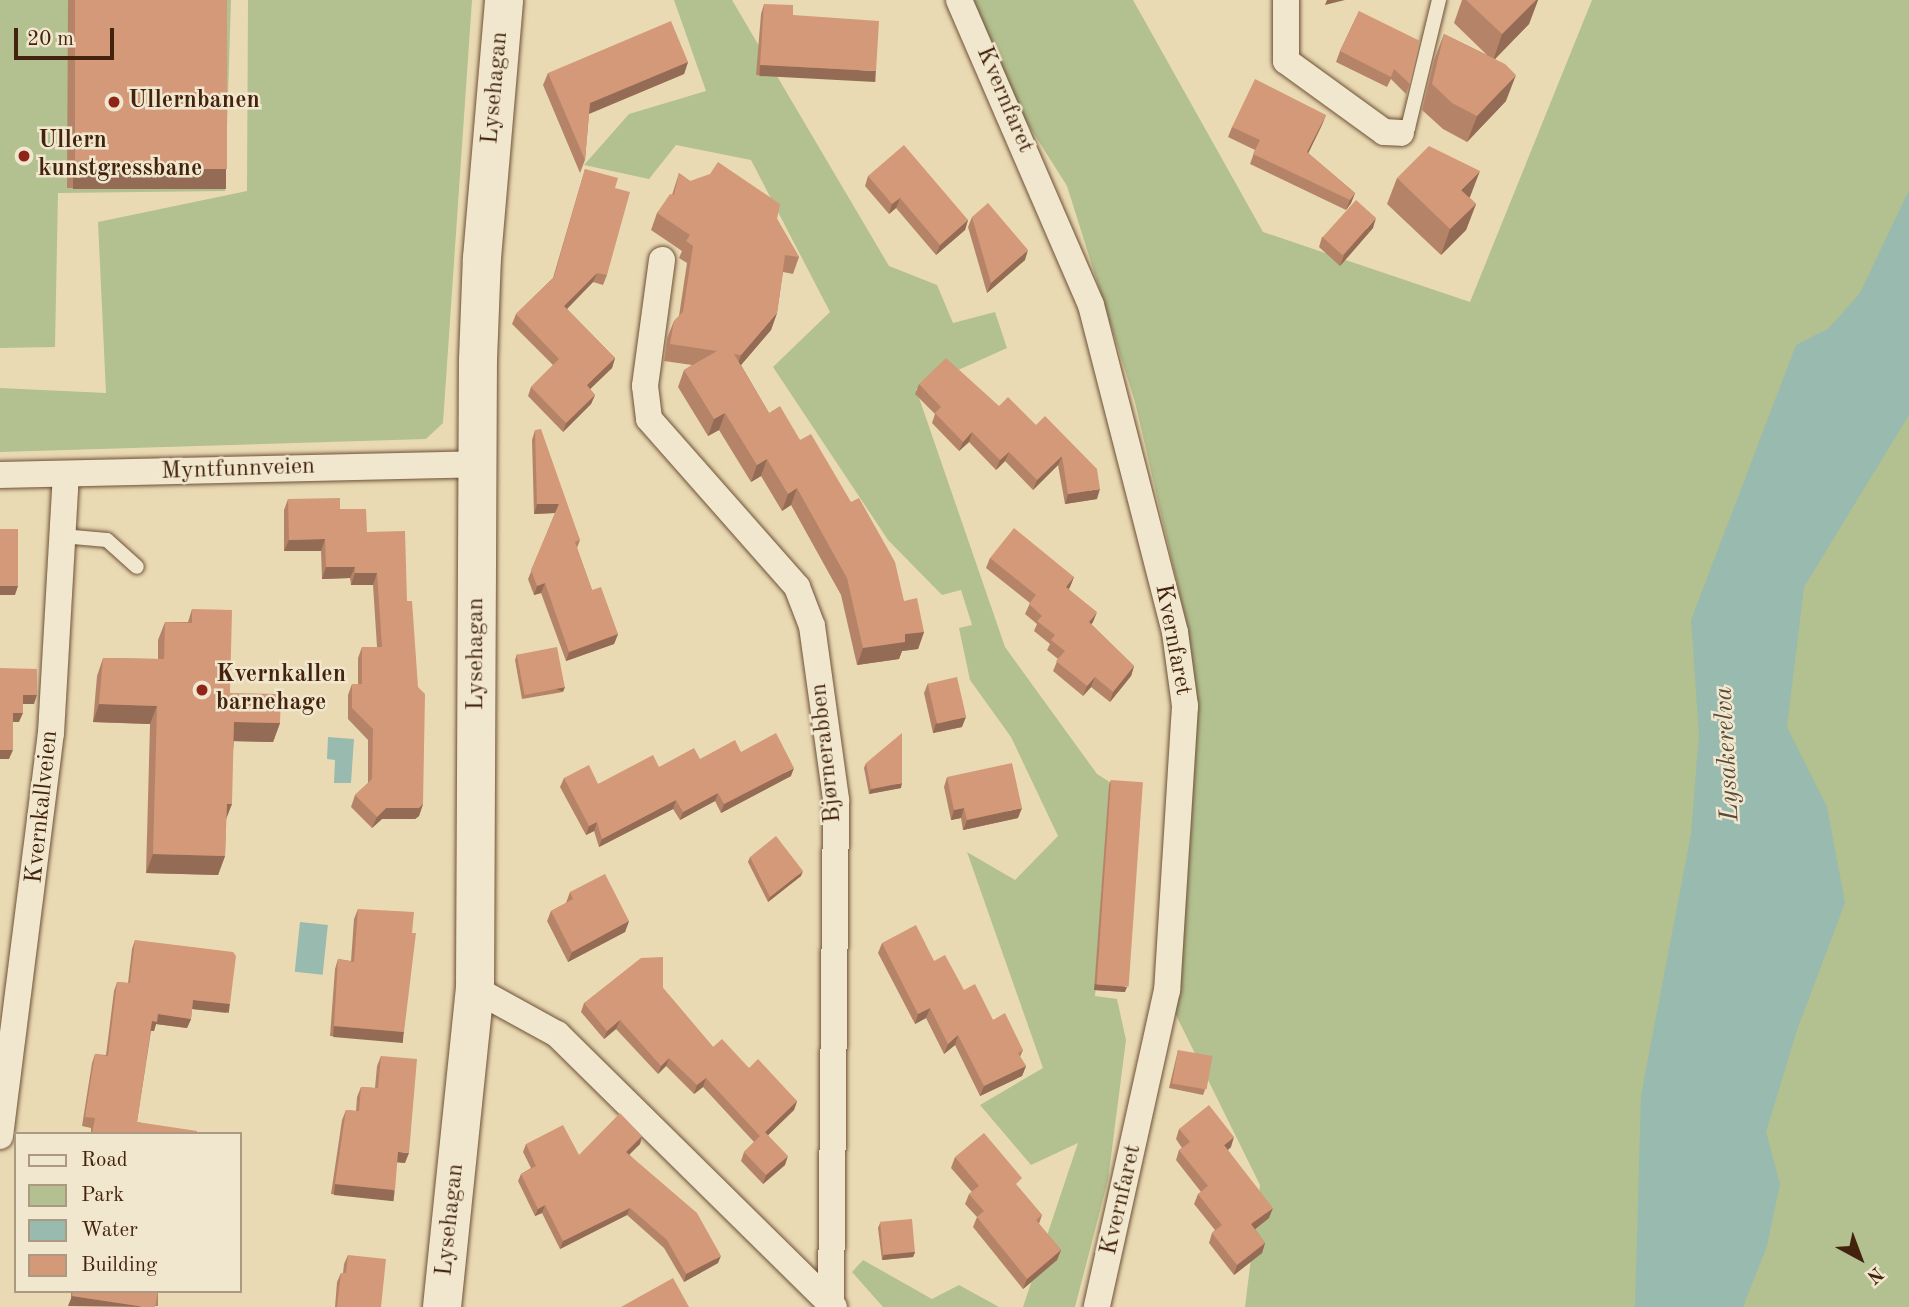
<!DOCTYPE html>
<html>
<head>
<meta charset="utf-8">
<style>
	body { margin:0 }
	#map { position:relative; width:1909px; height:1307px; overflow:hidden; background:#eadab3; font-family:"Old Standard TT",serif }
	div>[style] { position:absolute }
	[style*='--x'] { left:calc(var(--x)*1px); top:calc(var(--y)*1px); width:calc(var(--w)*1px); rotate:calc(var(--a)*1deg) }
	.green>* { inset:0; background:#b3c08f }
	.water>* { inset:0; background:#98baaf; transform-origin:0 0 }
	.roads { filter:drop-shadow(0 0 2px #6e5137) drop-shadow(0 0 2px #6e5137) }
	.lane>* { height:14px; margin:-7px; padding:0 7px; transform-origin:7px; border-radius:7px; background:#f1e7ce }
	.street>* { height:26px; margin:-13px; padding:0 13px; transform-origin:13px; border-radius:13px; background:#f1e7ce }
	.secondary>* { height:38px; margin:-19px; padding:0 19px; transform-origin:19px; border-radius:19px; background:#f1e7ce }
	.wall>* { inset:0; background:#b58468; transform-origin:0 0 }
	.shaded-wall>* { inset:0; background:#946b55; transform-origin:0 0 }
	.building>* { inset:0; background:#d39979; transform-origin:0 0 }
	.dots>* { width:19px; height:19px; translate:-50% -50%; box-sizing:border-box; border:4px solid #f1e7ce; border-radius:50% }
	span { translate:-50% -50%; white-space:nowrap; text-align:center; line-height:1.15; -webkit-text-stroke:5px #f1e7ce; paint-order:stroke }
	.street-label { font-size:24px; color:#44230e }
	.poi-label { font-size:24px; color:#44230e; font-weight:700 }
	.left { translate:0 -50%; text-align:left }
	.water-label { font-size:26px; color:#594936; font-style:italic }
	.legend { position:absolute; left:14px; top:1132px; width:228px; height:161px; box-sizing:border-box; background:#f1e7ce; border:2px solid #ac9981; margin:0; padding:9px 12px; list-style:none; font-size:21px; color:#44230e }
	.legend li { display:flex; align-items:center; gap:14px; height:35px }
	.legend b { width:35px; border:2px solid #ac9981 }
	.north { position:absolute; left:1825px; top:1223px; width:70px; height:70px; -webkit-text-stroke:5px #f1e7ce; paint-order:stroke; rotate:139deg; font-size:19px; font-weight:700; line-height:28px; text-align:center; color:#44230e }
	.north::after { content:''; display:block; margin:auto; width:24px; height:32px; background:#44230e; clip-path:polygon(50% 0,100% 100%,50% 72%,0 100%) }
	.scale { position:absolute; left:14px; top:28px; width:100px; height:32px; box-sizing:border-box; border:4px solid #44230e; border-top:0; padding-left:9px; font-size:21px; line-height:24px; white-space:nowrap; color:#44230e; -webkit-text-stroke:5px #f1e7ce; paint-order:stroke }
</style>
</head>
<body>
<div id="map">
	<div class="green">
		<div style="clip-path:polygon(0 0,231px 0,225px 191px,58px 193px,55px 347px,0 348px)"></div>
		<div style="clip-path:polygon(248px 0,472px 0,443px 423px,426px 439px,0 452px,0 388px,106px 393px,98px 222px,247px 191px)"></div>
		<div style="clip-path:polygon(674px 0,732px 0,889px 266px,937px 285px,953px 323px,995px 312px,1007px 348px,916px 389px,1005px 647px,1097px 774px,1118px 787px,1095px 996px,1117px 999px,1126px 1040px,1108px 1180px,1075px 1307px,1023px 1307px,1078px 1143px,1031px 1165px,980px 1105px,1043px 1068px,967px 852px,1015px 880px,1058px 836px,1011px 737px,970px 680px,959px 628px,972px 625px,961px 590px,942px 595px,888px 540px,773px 367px,830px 312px,751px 160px,676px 145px,649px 179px,584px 165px,629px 114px,706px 91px)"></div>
		<div style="clip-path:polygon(967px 0,1133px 0,1263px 232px,1470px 302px,1592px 0,1909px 0,1909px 1307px,1245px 1307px,1260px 1185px,1168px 999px,1179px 842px,1186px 621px,1135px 402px,1067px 186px,990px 64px)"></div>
		<div style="clip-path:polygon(863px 1260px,932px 1299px,959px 1285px,999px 1307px,883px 1307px,852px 1272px)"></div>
	</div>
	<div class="water">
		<div style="clip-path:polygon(1909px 190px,1909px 415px,1804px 587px,1787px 727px,1827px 807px,1845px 903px,1797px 1030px,1766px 1132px,1780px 1184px,1767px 1246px,1743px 1307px,1635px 1307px,1641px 1095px,1691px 834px,1699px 734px,1691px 620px,1796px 345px,1829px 328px,1860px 293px)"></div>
		<div style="clip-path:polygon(328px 737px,354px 739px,351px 783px,334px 783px,335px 760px,327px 759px)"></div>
		<div style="left:300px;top:922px;width:28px;height:50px;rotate:6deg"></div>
	</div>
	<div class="roads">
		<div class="lane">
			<div style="--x:1401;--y:133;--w:9;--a:-36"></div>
			<div style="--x:1408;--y:128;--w:132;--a:-76.4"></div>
			<div style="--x:62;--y:536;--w:45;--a:5.1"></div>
			<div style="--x:107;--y:540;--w:40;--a:42"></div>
		</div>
		<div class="street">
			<div style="--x:959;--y:0;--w:332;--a:66.6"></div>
			<div style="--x:1091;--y:305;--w:338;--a:75.6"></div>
			<div style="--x:1175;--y:632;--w:75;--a:82.3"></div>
			<div style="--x:1185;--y:706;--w:285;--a:93.6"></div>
			<div style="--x:1167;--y:990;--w:325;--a:102.5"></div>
			<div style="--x:1286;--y:0;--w:61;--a:90"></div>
			<div style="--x:1286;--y:61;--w:121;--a:35.9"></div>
			<div style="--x:1384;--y:132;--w:17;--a:3"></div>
			<div style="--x:662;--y:260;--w:127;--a:97.7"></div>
			<div style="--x:645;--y:386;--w:33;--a:83"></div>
			<div style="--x:649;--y:419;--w:224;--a:48.6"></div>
			<div style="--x:797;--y:587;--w:42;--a:69"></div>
			<div style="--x:812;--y:626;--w:176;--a:82.1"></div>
			<div style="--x:836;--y:800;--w:507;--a:90.57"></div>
			<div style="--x:0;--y:475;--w:476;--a:-1.3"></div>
			<div style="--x:475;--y:989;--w:94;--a:28.8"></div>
			<div style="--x:557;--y:1034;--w:389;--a:44.6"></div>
			<div style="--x:0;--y:1136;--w:406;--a:-82.8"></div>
			<div style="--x:51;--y:733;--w:257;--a:-86.7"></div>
		</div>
		<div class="secondary">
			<div style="--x:442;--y:1307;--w:320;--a:-84.1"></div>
			<div style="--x:475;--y:989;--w:629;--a:-89.73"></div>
			<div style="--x:478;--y:360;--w:102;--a:-87.8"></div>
			<div style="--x:482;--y:258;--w:259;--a:-85.1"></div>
		</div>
	</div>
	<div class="wall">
		<div style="clip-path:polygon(68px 0,227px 0,226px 170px,219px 188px,67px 188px)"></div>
		<div style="clip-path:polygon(1462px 0,1538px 0,1529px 24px,1495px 59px,1506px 101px,1467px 142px,1443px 129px,1422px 110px,1434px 60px,1444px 34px,1487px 55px,1454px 23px)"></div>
		<div style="clip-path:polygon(764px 4px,793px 15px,872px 81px,756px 75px,761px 14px)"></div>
		<div style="clip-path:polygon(1359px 11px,1410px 84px,1406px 94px,1391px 79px,1387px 87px,1336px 62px,1340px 51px)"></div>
		<div style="clip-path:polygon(688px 62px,684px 74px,589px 114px,585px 160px,580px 173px,543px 85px,548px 73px)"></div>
		<div style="clip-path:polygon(1326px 115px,1308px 153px,1355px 193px,1351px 203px,1346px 210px,1250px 164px,1255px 150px,1228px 137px,1232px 127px)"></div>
		<div style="clip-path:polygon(585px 169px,615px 188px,607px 275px,603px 285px,593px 282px,567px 309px,615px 358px,612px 368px,590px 389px,595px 395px,591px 404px,563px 432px,528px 396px,531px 387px,553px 365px,512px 324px,516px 314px,553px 278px)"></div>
		<div style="clip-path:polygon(679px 173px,690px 181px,777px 219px,799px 257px,793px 274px,783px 272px,777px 313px,771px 330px,741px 365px,769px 413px,800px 440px,924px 632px,918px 649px,902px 651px,899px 659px,857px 665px,841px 595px,791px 505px,782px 511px,761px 476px,751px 482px,719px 430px,708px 436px,678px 387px,684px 370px,692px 365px,664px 361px,667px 338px,674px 321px,679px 316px,687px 263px,679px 258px,682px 251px,651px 230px,657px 213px,672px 195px)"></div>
		<div style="clip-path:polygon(868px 176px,968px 220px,965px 230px,936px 255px,896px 208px,889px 214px,865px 186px)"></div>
		<div style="clip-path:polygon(1397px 178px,1470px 198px,1476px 204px,1466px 230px,1441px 255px,1387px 204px)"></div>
		<div style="clip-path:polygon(972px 217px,1025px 260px,987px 293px,968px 227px)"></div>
		<div style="clip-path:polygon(1373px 228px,1340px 266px,1319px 247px,1322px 237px)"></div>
		<div style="clip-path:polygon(919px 384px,999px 406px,1036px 425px,1097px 499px,1065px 504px,1058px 465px,1033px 490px,1005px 461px,996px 470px,969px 442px,959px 451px,932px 423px,935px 414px,915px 394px)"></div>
		<div style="clip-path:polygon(535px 430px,580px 540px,577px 548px,592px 590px,618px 634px,614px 644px,566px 661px,541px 593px,534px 595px,528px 579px,555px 513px,534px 514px,532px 440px)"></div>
		<div style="clip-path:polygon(288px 499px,340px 509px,367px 532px,407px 601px,423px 804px,419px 816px,415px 819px,382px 819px,372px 828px,351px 807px,355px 795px,368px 783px,368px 740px,348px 719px,348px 695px,352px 684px,358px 684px,358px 658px,362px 647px,377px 647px,373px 585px,351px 585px,350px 578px,322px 579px,321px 551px,284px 551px,284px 510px)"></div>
		<div style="clip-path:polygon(990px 558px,1074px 577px,1069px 589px,1093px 622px,1091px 624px,1134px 666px,1131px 676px,1110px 702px,1091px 687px,1083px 696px,1053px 671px,1058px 659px,1047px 650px,1050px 644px,1034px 631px,1037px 624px,1025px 614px,1030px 603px,986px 568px)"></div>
		<div style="clip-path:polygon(192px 609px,230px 693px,280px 723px,273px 742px,234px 741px,226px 819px,225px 856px,218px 875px,146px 873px,150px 724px,93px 722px,97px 676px,103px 658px,158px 659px,158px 640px,165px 622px,188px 622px)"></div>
		<div style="clip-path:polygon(517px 654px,563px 692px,522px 699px,515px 660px)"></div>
		<div style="clip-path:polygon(928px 683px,962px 727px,933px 733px,924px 693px)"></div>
		<div style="clip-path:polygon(741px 752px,791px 776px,721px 813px,715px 801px,680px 820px,673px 809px,599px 847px,594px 831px,586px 835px,560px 787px,564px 778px,598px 784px,659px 767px)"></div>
		<div style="clip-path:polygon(866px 763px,901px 788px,869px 794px,864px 768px)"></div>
		<div style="clip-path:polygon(947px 777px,1018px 818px,963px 830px,961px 818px,951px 820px,944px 787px)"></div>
		<div style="clip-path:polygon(1111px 780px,1125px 992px,1094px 990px,1109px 785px)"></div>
		<div style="clip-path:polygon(750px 857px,801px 876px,768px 902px,748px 862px)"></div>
		<div style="clip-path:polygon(570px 892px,629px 921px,625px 932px,568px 962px,547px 921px,551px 911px,566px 903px)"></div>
		<div style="clip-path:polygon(358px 909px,404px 1032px,401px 1042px,330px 1036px,335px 969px,338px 959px,351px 961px,354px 919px)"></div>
		<div style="clip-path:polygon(135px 940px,230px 1004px,226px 1013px,192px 1009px,191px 1019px,187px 1028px,156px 1024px,154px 1031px,151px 1031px,137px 1122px,197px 1134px,91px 1134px,91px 1128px,82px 1126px,92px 1063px,95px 1054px,106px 1055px,114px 991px,117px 982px,128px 983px,132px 949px)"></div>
		<div style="clip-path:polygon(882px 943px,934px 961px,1023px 1050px,1020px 1057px,1026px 1066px,1022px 1076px,980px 1096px,955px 1045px,944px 1054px,926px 1018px,915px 1024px,878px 953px)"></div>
		<div style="clip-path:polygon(663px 988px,713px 1047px,749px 1068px,797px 1101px,794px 1110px,768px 1135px,785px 1165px,763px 1184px,741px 1161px,744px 1152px,754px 1142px,703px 1087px,694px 1094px,666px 1066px,658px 1074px,616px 1029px,604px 1039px,581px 1012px,584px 1003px)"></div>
		<div style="clip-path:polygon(1178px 1050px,1205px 1090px,1203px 1095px,1169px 1088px)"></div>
		<div style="clip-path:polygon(381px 1056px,405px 1163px,397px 1162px,391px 1200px,331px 1194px,342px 1120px,346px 1110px,356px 1111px,357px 1097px,361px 1087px,375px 1088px,377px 1066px)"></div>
		<div style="clip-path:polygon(1179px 1129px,1231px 1147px,1228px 1150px,1269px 1218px,1255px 1229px,1265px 1243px,1262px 1253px,1234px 1275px,1209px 1243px,1212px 1233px,1215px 1230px,1194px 1204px,1198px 1194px,1201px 1192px,1176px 1160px,1179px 1150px,1182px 1148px,1176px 1139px)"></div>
		<div style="clip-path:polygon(642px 1136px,640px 1144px,629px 1154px,718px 1263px,684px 1282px,664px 1248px,627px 1215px,560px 1249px,542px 1213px,535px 1216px,518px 1181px,521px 1174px,531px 1168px,523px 1152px,526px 1144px,579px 1155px)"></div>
		<div style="clip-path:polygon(955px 1157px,1019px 1188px,1042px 1215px,1039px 1224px,1061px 1250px,1057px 1260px,1023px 1289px,973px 1227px,977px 1217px,965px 1204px,969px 1194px,972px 1192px,951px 1168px)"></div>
		<div style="clip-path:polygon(880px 1223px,915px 1252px,913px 1257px,882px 1260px,878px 1228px)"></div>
		<div style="clip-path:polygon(348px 1255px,381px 1307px,335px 1307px,337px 1282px,341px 1273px,343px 1273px,344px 1264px)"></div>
		<div style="left:71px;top:1291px;width:87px;height:15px"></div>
	</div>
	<div class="shaded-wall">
		<div style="clip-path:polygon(1327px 0,1345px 0,1325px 5px)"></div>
		<div style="clip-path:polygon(1536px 0,1538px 0,1529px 24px,1493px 61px,1502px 34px)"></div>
		<div style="clip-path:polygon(688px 62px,684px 74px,586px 115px,590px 103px)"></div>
		<div style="left:760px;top:65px;width:116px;height:11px;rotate:3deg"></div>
		<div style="clip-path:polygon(1516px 75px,1506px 101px,1467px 142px,1477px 116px)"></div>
		<div style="clip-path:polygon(1326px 115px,1322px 125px,1304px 162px,1307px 152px)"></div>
		<div style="left:73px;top:169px;width:153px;height:20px"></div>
		<div style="clip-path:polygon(1480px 171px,1470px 197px,1452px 216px,1461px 190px)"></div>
		<div style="clip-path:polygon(1355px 193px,1351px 203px,1346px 210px,1350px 200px)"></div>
		<div style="clip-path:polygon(900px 198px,896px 208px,889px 214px,892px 204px)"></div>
		<div style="clip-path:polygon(1476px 204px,1466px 230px,1441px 255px,1450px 229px)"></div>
		<div style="clip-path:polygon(1376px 218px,1373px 228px,1340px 266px,1344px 255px)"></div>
		<div style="clip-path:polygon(968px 220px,965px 230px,936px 255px,940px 245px)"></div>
		<div style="clip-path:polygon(1028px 250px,1025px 260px,987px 293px,991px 283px)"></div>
		<div style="clip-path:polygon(597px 273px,593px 282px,561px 315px,564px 306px)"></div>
		<div style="clip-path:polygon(777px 313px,771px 330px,735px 372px,741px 355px)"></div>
		<div style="clip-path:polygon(615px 358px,612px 368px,584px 395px,587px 385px)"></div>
		<div style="clip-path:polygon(595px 395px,591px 404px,563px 432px,566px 423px)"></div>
		<div style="clip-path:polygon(725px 413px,719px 430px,708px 436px,714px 419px)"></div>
		<div style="clip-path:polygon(972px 432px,969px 442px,959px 451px,963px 442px)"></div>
		<div style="clip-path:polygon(1009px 452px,1005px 461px,996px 470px,1000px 460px)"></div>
		<div style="clip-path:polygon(1062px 456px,1058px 465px,1033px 490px,1037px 480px)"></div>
		<div style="clip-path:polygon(767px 459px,761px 476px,751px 482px,757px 465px)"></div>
		<div style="clip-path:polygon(797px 488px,791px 505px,782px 511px,788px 494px)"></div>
		<div style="clip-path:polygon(1100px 489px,1097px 499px,1065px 504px,1068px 494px)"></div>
		<div style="clip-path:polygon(537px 504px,559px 504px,555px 513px,534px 514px)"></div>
		<div style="clip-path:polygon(325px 539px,321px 551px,284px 551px,289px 540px)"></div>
		<div style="clip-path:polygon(326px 567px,355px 567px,350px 578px,322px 579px)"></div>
		<div style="clip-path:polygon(355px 573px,377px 573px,373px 585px,351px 585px)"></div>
		<div style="clip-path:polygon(1074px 577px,1070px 587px,1062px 597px,1066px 587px)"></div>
		<div style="clip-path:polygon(545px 583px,541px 593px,534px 595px,537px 586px)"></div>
		<div style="clip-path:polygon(0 586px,18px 586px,15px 595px,0 595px)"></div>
		<div style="clip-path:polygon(1097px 612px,1093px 622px,1085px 632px,1089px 622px)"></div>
		<div style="clip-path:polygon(924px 632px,918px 649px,902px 651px,899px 659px,857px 665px,863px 648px,905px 634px)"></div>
		<div style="clip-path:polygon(618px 634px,614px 644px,566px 661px,569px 652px)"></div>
		<div style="clip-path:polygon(1134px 666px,1131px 676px,1110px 702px,1113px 692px)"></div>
		<div style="clip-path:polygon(1095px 677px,1091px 687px,1083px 696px,1087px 686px)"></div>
		<div style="left:565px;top:687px;width:5px;height:42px;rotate:112deg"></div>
		<div style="clip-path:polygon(23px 695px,37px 695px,34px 704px,19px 704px)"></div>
		<div style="clip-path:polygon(99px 704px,157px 706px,150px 724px,93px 722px)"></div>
		<div style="clip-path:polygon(13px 713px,23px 713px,19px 722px,9px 722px)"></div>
		<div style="clip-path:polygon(966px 717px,962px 727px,933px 733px,936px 723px)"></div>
		<div style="clip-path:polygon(234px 722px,280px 723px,273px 742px,227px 741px)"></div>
		<div style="clip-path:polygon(0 750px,13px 750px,9px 759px,0 759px)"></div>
		<div style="clip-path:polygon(794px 768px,791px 776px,721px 813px,724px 804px)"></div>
		<div style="clip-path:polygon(902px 783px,901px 788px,869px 794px,871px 789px)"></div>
		<div style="clip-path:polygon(718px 793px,715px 801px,680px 820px,683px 812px)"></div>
		<div style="clip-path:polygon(676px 800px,673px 809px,599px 847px,602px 839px)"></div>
		<div style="clip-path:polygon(227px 804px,232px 804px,225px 822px)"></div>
		<div style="clip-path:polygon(423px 804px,419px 816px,415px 819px,382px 819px,372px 828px,377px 817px,386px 808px)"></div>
		<div style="clip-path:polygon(964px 808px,961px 818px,951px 820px,954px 810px)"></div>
		<div style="clip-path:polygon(1022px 808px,1018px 818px,963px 830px,967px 820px)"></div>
		<div style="clip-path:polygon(597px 822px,594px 831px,586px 835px,589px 826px)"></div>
		<div style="clip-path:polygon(153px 854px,225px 856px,218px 875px,146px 873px)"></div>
		<div style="clip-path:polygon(803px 871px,801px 876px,768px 902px,770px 897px)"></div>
		<div style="clip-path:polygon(629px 921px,625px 932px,568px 962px,572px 952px)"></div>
		<div style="clip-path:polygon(1095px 984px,1127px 987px,1125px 992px,1094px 990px)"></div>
		<div style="left:193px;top:1000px;width:37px;height:9px;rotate:6deg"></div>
		<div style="clip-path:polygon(930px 1008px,926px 1018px,915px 1024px,918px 1014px)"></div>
		<div style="clip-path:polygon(158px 1014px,191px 1019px,187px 1028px,156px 1024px,154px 1031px,149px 1031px,152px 1021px)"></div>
		<div style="clip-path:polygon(620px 1020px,616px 1029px,604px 1039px,607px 1031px)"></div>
		<div style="left:334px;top:1026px;width:70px;height:11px;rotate:5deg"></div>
		<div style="clip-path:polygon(958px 1035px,955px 1045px,944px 1054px,948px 1044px)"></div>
		<div style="clip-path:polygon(669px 1058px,666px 1066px,658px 1074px,661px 1066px)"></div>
		<div style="clip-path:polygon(1026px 1066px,1022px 1076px,980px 1096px,984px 1086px)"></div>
		<div style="clip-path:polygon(706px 1078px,703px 1087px,694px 1094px,697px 1085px)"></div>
		<div style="clip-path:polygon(797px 1101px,794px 1110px,762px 1141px,765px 1132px)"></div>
		<div style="clip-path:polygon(642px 1136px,640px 1144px,624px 1160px,626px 1152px)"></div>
		<div style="clip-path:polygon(1234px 1137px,1231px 1147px,1221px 1155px,1224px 1145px)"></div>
		<div style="clip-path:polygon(398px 1152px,409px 1153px,405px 1163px,394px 1162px)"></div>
		<div style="clip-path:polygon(788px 1156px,785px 1165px,763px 1184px,766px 1175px)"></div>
		<div style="left:335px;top:1184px;width:60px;height:11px;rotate:6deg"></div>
		<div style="clip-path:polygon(545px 1205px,542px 1213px,535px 1216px,538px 1209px)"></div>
		<div style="clip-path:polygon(630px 1208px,627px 1215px,560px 1249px,563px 1241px)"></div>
		<div style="clip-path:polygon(1273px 1208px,1269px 1218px,1248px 1235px,1251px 1224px)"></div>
		<div style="clip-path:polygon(1265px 1243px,1262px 1253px,1234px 1275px,1237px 1265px)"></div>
		<div style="clip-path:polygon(1061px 1250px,1057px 1260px,1023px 1289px,1027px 1279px)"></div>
		<div style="clip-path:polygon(915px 1252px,913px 1257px,882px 1260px,884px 1255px)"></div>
		<div style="clip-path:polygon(721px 1256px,718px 1263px,684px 1282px,686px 1274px)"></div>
		<div style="clip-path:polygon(72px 1296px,145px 1307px,68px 1306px)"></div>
	</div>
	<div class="building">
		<div style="left:75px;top:0;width:152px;height:169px"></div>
		<div style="clip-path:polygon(1466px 0,1536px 0,1502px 34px)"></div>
		<div style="clip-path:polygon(764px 4px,793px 5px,793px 15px,879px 21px,876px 71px,760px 65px)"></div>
		<div style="clip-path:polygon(1359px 11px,1420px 41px,1410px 84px,1394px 69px,1391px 77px,1340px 51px)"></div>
		<div style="clip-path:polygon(671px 21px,688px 62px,590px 103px,585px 160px,548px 73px)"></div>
		<div style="clip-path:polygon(1444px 34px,1505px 64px,1516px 75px,1477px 116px,1452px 103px,1432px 84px)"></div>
		<div style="clip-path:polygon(1255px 79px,1326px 115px,1307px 152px,1355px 193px,1350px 200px,1253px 154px,1260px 140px,1232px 127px)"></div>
		<div style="clip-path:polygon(904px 145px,968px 220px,940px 245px,900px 198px,892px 204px,868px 176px)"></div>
		<div style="clip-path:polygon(1429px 146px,1480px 171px,1461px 190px,1476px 204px,1450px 229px,1397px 178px)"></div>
		<div style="clip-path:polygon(718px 162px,780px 204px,777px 219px,799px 257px,785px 255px,777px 313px,741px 355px,734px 354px,769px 413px,780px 406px,800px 440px,811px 434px,851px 502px,859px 498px,895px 562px,904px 601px,917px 598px,924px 632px,905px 634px,905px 642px,863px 648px,847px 578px,797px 488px,788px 494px,767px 459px,757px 465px,725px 413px,714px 419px,684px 370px,717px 351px,670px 344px,674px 321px,683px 312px,693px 246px,686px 241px,690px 235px,657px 213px,670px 194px,674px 195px,679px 173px,690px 181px,710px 174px)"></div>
		<div style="clip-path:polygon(585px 169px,618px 178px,615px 188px,630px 192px,607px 275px,597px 273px,564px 306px,615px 358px,587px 385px,595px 395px,566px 423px,531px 387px,559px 359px,516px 314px,554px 277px)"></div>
		<div style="left:1356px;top:200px;width:27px;height:50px;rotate:42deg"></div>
		<div style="clip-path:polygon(988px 203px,1028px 250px,991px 283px,972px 217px)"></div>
		<div style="clip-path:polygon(946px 358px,999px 406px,1008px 397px,1036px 425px,1045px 416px,1097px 469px,1100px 489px,1068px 494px,1062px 456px,1037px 480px,1009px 452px,1000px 460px,972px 432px,963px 442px,935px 413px,941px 407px,919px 384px)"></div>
		<div style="clip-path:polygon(541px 429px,580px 540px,575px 542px,592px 590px,601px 587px,618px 634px,569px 652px,545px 583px,537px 586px,531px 570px,559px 504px,537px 504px,535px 430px)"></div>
		<div style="clip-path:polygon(340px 498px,340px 509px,366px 509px,367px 532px,405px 531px,407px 601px,412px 601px,418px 687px,425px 694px,423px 804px,419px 808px,386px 808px,377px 817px,355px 795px,372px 779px,373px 729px,352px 708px,352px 684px,362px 684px,362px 647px,382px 647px,377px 573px,355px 573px,355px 567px,326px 567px,325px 539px,289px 540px,288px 499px)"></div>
		<div style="clip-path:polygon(1014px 528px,1074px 577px,1066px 587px,1097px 612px,1089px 622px,1134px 666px,1113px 692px,1095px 677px,1087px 686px,1056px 661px,1065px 651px,1051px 640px,1055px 635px,1037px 621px,1042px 616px,1029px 604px,1036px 595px,990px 558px)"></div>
		<div style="left:0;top:529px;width:18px;height:57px"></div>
		<div style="clip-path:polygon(192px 609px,232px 610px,230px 693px,281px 694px,280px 723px,234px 722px,232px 804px,227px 804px,225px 856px,153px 854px,157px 706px,99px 704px,103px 658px,164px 659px,165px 622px,192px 623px)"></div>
		<div style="left:557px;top:647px;width:41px;height:41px;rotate:79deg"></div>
		<div style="clip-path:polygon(0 668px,37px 669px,37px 695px,23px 695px,23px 713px,13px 713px,13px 750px,0 750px)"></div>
		<div style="left:957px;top:677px;width:41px;height:30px;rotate:77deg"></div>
		<div style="clip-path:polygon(776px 733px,794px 768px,724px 804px,718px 793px,683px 812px,676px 800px,602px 839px,597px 822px,589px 826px,564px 778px,589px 765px,598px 784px,653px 755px,659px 767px,694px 748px,700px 759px,735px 740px,741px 752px)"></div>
		<div style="clip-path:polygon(902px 733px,902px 783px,871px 789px,866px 763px)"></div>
		<div style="clip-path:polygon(1012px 763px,1022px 808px,967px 820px,964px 808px,954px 810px,947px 777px)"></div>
		<div style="left:1111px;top:780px;width:32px;height:205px;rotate:4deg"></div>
		<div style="clip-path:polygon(776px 836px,803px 871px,770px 897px,750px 857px)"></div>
		<div style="clip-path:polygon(605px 874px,629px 921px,572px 952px,551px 911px,573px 899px,570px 892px)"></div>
		<div style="clip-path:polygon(358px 909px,414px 912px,412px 933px,416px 933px,404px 1032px,334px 1026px,338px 959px,354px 962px)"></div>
		<div style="clip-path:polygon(916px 925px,934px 961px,945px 955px,964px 990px,975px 984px,993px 1020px,1005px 1013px,1023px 1050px,1018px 1053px,1026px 1066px,984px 1086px,958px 1035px,948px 1044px,930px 1008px,918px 1014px,882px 943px)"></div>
		<div style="clip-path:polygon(135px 940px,233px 952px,236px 956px,230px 1004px,193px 1000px,191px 1019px,158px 1014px,157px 1022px,152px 1021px,137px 1122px,197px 1131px,197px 1134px,92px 1134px,95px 1118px,85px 1117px,95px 1054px,108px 1056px,117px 982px,130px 983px)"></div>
		<div style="clip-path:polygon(663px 957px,663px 988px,713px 1047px,722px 1039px,749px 1068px,758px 1059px,797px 1101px,765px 1132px,788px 1156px,766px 1175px,744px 1152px,760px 1136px,706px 1078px,697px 1085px,669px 1058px,661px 1066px,620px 1020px,607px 1031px,584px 1003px,641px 958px)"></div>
		<div style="left:1178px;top:1050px;width:35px;height:34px;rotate:10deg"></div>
		<div style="clip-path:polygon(381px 1056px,417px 1059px,409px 1153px,398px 1152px,395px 1190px,335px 1184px,346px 1110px,359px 1111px,361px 1087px,378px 1088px)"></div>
		<div style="clip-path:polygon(1209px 1105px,1234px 1137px,1224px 1145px,1273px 1208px,1251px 1224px,1265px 1243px,1237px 1265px,1212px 1233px,1222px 1225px,1198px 1194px,1208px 1186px,1179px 1150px,1190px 1142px,1179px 1129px)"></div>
		<div style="clip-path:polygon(620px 1113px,642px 1136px,626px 1152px,697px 1213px,721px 1256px,686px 1274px,667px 1240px,630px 1208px,563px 1241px,545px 1205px,538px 1209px,521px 1174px,536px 1166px,526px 1144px,563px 1125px,579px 1155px)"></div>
		<div style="clip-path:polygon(984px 1133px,1022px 1178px,1016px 1184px,1042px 1215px,1036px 1220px,1061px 1250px,1027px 1279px,977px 1217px,984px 1211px,969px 1194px,979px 1186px,955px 1157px)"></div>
		<div style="left:912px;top:1219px;width:33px;height:32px;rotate:85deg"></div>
		<div style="clip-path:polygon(348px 1255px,386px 1259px,381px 1307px,337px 1307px,341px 1273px,346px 1273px)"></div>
		<div style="clip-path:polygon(673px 1278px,689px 1307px,621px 1307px)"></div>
		<div style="clip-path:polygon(73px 1291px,158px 1291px,155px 1307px,145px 1307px,72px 1296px)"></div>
	</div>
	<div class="dots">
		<div style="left:114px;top:102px;background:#8f2418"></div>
		<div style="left:24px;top:156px;background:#8f2418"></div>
		<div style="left:202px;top:690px;background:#8f2418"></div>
	</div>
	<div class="street-label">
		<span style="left:496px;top:88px;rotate:-85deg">Lysehagan</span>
		<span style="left:1004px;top:100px;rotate:67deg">Kvernfaret</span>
		<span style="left:238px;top:470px;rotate:-2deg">Myntfunnveien</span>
		<span style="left:1172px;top:640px;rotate:79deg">Kvernfaret</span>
		<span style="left:477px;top:654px;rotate:-90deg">Lysehagan</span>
		<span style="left:827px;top:753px;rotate:-96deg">Bjørnerabben</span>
		<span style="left:43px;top:807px;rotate:-84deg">Kvernkallveien</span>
		<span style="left:1122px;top:1200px;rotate:-77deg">Kvernfaret</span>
		<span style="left:451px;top:1220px;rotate:-84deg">Lysehagan</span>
	</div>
	<div class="poi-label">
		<span class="left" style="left:128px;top:102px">Ullernbanen</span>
		<span class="left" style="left:38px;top:156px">Ullern<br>kunstgressbane</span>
		<span class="left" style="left:216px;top:690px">Kvernkallen<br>barnehage</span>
	</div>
	<div class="water-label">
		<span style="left:1728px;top:754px;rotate:-93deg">Lysakerelva</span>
	</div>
	<ul class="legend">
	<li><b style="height:9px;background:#f1e7ce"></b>Road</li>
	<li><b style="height:19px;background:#b3c08f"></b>Park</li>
	<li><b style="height:19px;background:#98baaf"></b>Water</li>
	<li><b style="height:19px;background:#d39979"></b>Building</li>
	</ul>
	<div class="north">N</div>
	<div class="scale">20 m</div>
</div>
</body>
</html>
